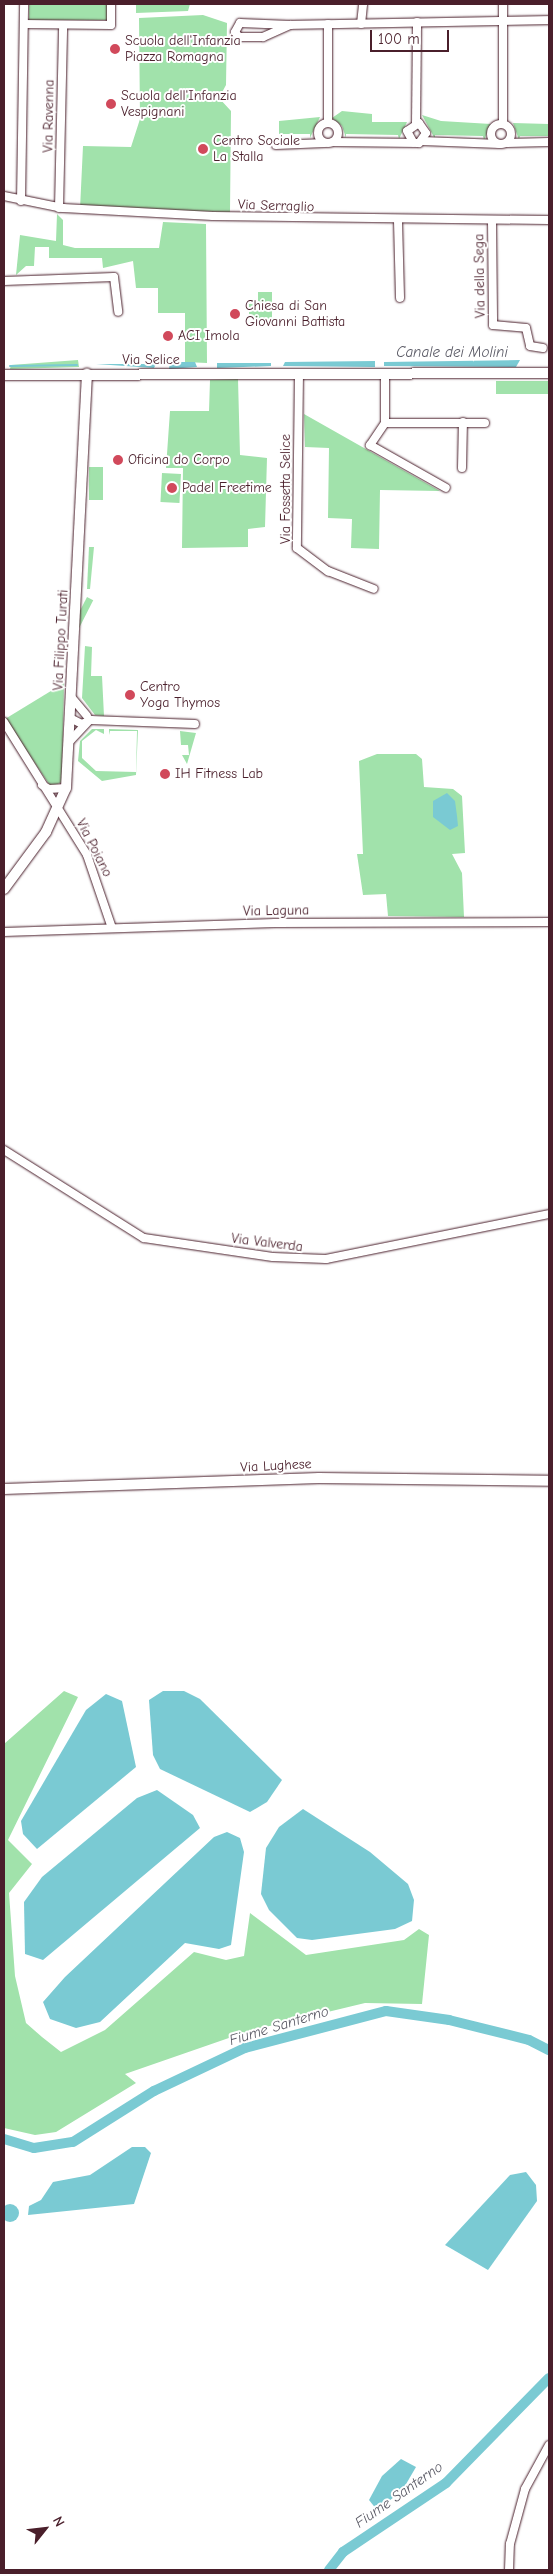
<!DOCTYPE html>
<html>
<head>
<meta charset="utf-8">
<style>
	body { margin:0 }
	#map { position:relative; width:553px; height:2574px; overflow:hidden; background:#fff; font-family:"Comic Neue",sans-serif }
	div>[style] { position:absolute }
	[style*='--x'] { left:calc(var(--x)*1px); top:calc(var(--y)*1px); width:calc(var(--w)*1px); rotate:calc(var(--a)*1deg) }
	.green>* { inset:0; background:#a1e2ab; transform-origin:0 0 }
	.water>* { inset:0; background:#7acad3 }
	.round { border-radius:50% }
	.stream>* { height:2px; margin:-1px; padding:0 1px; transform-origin:1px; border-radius:1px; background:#7acad3 }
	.river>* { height:10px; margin:-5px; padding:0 5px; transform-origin:5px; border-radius:5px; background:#7acad3 }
	.roads { filter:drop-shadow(0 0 1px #4a1f2b) drop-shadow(0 0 1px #4a1f2b) }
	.minor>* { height:8px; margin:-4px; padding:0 4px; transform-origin:4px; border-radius:4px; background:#fff }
	.minor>.ring { margin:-4px; padding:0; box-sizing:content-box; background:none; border:8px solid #fff; border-radius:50% }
	.major>* { height:10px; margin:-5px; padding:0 5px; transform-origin:5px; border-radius:5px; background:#fff }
	.dots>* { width:14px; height:14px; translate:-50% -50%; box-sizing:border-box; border:2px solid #fff; border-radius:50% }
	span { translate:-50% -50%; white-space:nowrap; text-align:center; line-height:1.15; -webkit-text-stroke:4px #fff; paint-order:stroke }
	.poi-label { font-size:14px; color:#4a1f2b }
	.left { translate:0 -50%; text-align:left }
	.street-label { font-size:14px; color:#4a1f2b }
	.water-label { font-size:15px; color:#5b5b66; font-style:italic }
	.frame { position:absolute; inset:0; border:5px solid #4a1f2b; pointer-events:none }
	.north { position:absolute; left:20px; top:2504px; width:50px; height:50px; -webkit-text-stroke:4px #fff; paint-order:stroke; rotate:61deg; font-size:14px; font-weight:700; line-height:20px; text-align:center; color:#4a1f2b }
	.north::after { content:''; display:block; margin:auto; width:18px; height:22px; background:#4a1f2b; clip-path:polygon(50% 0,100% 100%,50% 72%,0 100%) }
	.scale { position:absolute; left:370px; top:30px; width:79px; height:22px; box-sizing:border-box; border:2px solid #4a1f2b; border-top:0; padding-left:6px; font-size:15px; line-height:18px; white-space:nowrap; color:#4a1f2b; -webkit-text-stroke:4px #fff; paint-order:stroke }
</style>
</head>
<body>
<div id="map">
	<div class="green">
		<div style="left:29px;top:4px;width:79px;height:16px"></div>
		<div style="clip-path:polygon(136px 4px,190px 4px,188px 11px,136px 13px)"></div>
		<div style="clip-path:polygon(203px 15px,227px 23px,226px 85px,219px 98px,231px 111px,230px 212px,80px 209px,83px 146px,131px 147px,140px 119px,139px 18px)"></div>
		<div style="clip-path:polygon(342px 111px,372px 114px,372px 122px,407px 122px,399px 139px,398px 135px,346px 134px,346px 138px,342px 126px,332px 118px)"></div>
		<div style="clip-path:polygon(422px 115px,441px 121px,491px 124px,484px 140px,483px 136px,435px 135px,435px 139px)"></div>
		<div style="clip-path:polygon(320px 117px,310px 138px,310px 134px,279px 134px,279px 121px)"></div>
		<div style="clip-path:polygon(513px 123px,549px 124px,549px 136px,520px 136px,519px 140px)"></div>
		<div style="clip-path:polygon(57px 214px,63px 220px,63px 245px,75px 248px,159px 248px,163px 222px,206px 224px,207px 363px,185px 362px,185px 313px,158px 313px,158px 288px,136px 288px,133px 261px,103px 268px,102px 258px,49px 258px,49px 247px,35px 247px,34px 266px,26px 266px,16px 275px,20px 235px,56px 241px)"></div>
		<div style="clip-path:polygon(258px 292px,272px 292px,272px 321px,249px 317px,249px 304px,257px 303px,258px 308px)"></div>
		<div style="clip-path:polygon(78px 360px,79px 367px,10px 369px,11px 365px)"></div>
		<div style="clip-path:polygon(238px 379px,240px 455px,267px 458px,265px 527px,248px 529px,248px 547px,182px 548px,183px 468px,166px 468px,170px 411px,209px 411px,210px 380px)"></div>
		<div style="left:496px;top:381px;width:53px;height:13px"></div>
		<div style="clip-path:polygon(304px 414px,440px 491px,380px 490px,379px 549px,351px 548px,352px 519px,328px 518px,329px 448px,305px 447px)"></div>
		<div style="left:89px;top:467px;width:14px;height:33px"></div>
		<div style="left:162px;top:473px;width:19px;height:29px;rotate:3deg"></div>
		<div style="clip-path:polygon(89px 547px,94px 547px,90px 589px,87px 589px)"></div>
		<div style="left:87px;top:597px;width:7px;height:37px;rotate:27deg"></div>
		<div style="clip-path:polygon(85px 646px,92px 647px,91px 676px,102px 676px,104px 716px,95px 715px,82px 698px)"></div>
		<div style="clip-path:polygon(64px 683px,62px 782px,51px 787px,5px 719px)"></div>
		<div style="clip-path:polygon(92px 729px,104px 729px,104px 734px,96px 730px,82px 741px,82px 758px,96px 771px,136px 772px,137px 731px,110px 731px,109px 735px,109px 729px,138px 730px,136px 775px,102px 781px,78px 761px,80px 741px)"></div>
		<div style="clip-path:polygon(180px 731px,196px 733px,187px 764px,182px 755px,189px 755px,188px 745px,181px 745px)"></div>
		<div style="clip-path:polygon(377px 754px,416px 754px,422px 759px,424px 787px,453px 789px,462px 796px,465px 853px,452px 854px,462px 873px,464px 917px,388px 916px,386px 894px,363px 895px,357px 854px,363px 854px,359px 761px)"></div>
		<div style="clip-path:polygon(64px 1691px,78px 1697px,8px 1840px,32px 1864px,9px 1893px,15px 1976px,26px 2023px,42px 2037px,61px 2052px,105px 2030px,194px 1952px,226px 1960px,244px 1956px,250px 1913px,306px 1955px,404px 1940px,419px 1929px,429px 1935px,422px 2004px,365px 2003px,249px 2031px,125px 2074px,136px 2083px,56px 2132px,35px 2135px,4px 2128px,4px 1744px)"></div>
	</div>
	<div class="water">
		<div style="clip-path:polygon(520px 360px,516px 367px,384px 366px,384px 362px)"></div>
		<div style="clip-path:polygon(375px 361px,375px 367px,283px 366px,285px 362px)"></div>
		<div style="clip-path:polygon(170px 362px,195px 362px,197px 367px,169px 369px)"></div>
		<div style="clip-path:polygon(217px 363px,271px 363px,271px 366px,217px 368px)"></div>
		<div style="clip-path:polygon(96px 364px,156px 364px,154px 368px)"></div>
		<div style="clip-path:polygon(447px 793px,455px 801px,457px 816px,458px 826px,450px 830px,433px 817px,433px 801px)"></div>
		<div style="clip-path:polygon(163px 1691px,184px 1691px,200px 1699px,282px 1780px,267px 1802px,250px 1812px,160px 1769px,153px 1755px,149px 1700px)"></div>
		<div style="clip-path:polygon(106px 1694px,122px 1701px,136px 1767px,37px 1849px,23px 1834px,21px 1821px,86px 1710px)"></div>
		<div style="clip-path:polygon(157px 1790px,193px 1815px,200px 1828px,43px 1960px,25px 1954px,24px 1902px,42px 1877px,137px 1798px)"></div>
		<div style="clip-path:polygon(303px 1809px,370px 1852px,408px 1884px,414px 1900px,412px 1921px,395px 1929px,312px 1940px,297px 1938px,269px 1910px,261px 1894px,266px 1848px,279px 1827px)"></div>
		<div style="clip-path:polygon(227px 1832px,240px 1838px,244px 1852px,231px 1945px,219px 1949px,185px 1943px,100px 2022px,76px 2028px,50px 2019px,43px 2002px,65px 1977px,214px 1837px)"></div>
		<div style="clip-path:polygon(132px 2147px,145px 2147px,151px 2153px,134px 2204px,28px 2215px,29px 2206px,41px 2200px,53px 2182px,90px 2175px)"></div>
		<div style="clip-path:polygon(526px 2172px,536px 2185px,537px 2201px,488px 2270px,445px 2245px,510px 2175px)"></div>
		<div class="round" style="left:1px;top:2204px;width:18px;height:18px"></div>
		<div style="clip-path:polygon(401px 2459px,416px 2467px,402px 2491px,377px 2510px,369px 2500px,382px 2476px)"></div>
	</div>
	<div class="stream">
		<div style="--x:10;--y:366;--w:67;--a:-0.9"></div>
	</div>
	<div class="river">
		<div style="--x:4;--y:2139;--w:31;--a:17"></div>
		<div style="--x:34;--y:2148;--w:39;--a:-9"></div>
		<div style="--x:73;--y:2142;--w:96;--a:-32.2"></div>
		<div style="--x:154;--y:2091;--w:101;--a:-25.3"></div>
		<div style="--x:245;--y:2048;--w:146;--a:-14.7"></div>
		<div style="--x:386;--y:2011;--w:64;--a:8.1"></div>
		<div style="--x:449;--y:2020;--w:82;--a:14"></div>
		<div style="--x:529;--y:2040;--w:22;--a:27"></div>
		<div style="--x:329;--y:2570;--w:23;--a:-52"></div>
		<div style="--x:343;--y:2552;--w:124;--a:-33.8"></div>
		<div style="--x:446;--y:2483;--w:147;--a:-45.6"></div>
	</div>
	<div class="roads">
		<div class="minor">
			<div style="--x:24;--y:24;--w:87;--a:0.7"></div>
			<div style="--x:111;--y:25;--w:21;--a:-90"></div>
			<div style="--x:328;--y:24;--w:98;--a:90"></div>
			<div style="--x:361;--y:24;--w:20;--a:-84"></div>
			<div style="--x:290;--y:25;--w:50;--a:-177.7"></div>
			<div style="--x:240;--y:23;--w:10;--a:119"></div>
			<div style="--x:235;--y:32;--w:6;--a:51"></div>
			<div style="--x:239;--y:37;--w:24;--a:0"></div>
			<div style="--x:263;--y:37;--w:30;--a:-24"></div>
			<div style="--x:290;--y:25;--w:259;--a:-1.1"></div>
			<div class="ring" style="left:318px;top:123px;width:12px;height:12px"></div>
			<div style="--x:416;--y:123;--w:101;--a:-89.4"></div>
			<div class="ring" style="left:491px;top:124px;width:12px;height:12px"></div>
			<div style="--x:503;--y:124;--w:120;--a:-90"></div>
			<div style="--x:422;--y:141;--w:78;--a:2.2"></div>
			<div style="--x:333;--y:142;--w:86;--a:0.7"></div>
			<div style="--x:419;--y:143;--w:12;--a:-55"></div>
			<div style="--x:426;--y:133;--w:12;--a:-125"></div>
			<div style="--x:419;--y:123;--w:14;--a:146"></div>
			<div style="--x:407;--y:131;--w:13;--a:61"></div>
			<div style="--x:507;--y:143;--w:42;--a:-1.4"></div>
			<div style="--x:276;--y:145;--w:49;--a:-2.3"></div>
			<div style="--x:4;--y:196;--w:60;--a:11.5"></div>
			<div style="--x:63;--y:208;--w:150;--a:3.1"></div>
			<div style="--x:213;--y:216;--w:336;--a:0.7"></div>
			<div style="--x:21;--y:201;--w:197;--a:-89.1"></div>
			<div style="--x:59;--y:208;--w:183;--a:-88.7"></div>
			<div style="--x:398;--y:221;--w:77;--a:88.5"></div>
			<div style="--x:492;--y:221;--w:104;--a:89.4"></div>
			<div style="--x:493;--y:325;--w:33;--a:5"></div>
			<div style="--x:526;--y:328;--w:18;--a:77"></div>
			<div style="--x:530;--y:346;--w:13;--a:9"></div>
			<div style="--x:4;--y:281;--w:110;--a:-2.1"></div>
			<div style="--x:114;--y:277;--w:35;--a:83"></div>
			<div style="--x:299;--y:373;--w:175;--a:90.7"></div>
			<div style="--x:297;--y:548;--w:39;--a:37"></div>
			<div style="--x:328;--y:571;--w:49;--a:21.4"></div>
			<div style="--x:385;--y:373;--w:50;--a:90"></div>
			<div style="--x:385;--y:423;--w:27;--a:124"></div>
			<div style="--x:370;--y:445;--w:87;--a:29.5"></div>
			<div style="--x:385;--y:423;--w:100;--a:0"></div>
			<div style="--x:462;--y:468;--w:46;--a:-88.8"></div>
			<div style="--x:72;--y:698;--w:23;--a:50"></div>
			<div style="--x:72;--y:719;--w:11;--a:27"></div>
			<div style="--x:82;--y:724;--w:10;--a:-24"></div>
			<div style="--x:91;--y:720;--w:104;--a:2.2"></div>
			<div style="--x:4;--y:722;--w:157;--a:58"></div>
			<div style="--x:87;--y:855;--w:77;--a:71.1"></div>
			<div style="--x:70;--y:741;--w:25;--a:-47"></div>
			<div style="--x:42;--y:785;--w:8;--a:30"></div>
			<div style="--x:49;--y:789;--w:17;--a:-3"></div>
			<div style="--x:4;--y:932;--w:271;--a:-1.9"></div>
			<div style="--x:275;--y:923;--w:274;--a:-0.2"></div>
			<div style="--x:4;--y:1150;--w:165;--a:32.2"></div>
			<div style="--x:144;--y:1238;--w:130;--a:8.4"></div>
			<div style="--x:273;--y:1257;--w:53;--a:2.2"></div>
			<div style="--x:326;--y:1259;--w:227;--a:-11.4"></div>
			<div style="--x:509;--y:2570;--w:26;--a:-88"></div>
			<div style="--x:510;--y:2544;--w:57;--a:-74.7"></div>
			<div style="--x:525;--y:2489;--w:50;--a:-61.4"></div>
		</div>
		<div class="major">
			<div style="--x:4;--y:375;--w:545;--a:-0.21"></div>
			<div style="--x:4;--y:889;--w:71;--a:-53.6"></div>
			<div style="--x:46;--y:832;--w:48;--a:-65.6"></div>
			<div style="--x:66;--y:788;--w:415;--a:-87.1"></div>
			<div style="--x:4;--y:1489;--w:315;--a:-2"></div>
			<div style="--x:319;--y:1478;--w:230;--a:0.7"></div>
		</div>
	</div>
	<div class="dots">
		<div style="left:115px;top:49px;background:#d1495b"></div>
		<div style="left:111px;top:104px;background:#d1495b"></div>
		<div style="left:203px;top:149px;background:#d1495b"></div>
		<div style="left:235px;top:314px;background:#d1495b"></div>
		<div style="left:168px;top:336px;background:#d1495b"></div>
		<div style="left:118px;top:460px;background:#d1495b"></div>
		<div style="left:172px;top:488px;background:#d1495b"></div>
		<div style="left:130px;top:695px;background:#d1495b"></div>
		<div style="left:165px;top:774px;background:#d1495b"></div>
	</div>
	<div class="poi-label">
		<span class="left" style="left:125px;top:49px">Scuola dell'Infanzia<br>Piazza Romagna</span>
		<span class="left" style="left:121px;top:104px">Scuola dell'Infanzia<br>Vespignani</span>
		<span class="left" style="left:213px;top:149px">Centro Sociale<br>La Stalla</span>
		<span class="left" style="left:245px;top:314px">Chiesa di San<br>Giovanni Battista</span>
		<span class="left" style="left:178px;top:336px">ACI Imola</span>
		<span class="left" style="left:128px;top:460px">Oficina do Corpo</span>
		<span class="left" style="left:182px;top:488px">Padel Freetime</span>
		<span class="left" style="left:140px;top:695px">Centro<br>Yoga Thymos</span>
		<span class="left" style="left:175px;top:774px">IH Fitness Lab</span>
	</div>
	<div class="street-label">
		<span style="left:49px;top:116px;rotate:-89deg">Via Ravenna</span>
		<span style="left:276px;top:206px;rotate:2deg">Via Serraglio</span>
		<span style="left:480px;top:276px;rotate:-91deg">Via della Sega</span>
		<span style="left:151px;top:360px">Via Selice</span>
		<span style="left:286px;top:489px;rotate:-90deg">Via Fossetta Selice</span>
		<span style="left:61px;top:640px;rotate:-87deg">Via Filippo Turati</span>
		<span style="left:94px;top:848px;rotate:63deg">Via Poiano</span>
		<span style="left:276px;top:911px;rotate:-1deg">Via Laguna</span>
		<span style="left:267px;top:1243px;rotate:7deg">Via Valverda</span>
		<span style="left:276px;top:1466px;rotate:-3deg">Via Lughese</span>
	</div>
	<div class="water-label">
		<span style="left:452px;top:353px">Canale dei Molini</span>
		<span style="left:279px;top:2026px;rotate:-17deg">Fiume Santerno</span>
		<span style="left:399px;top:2495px;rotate:-35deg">Fiume Santerno</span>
	</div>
	<div class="frame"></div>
	<div class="north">N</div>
	<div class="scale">100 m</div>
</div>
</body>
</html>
